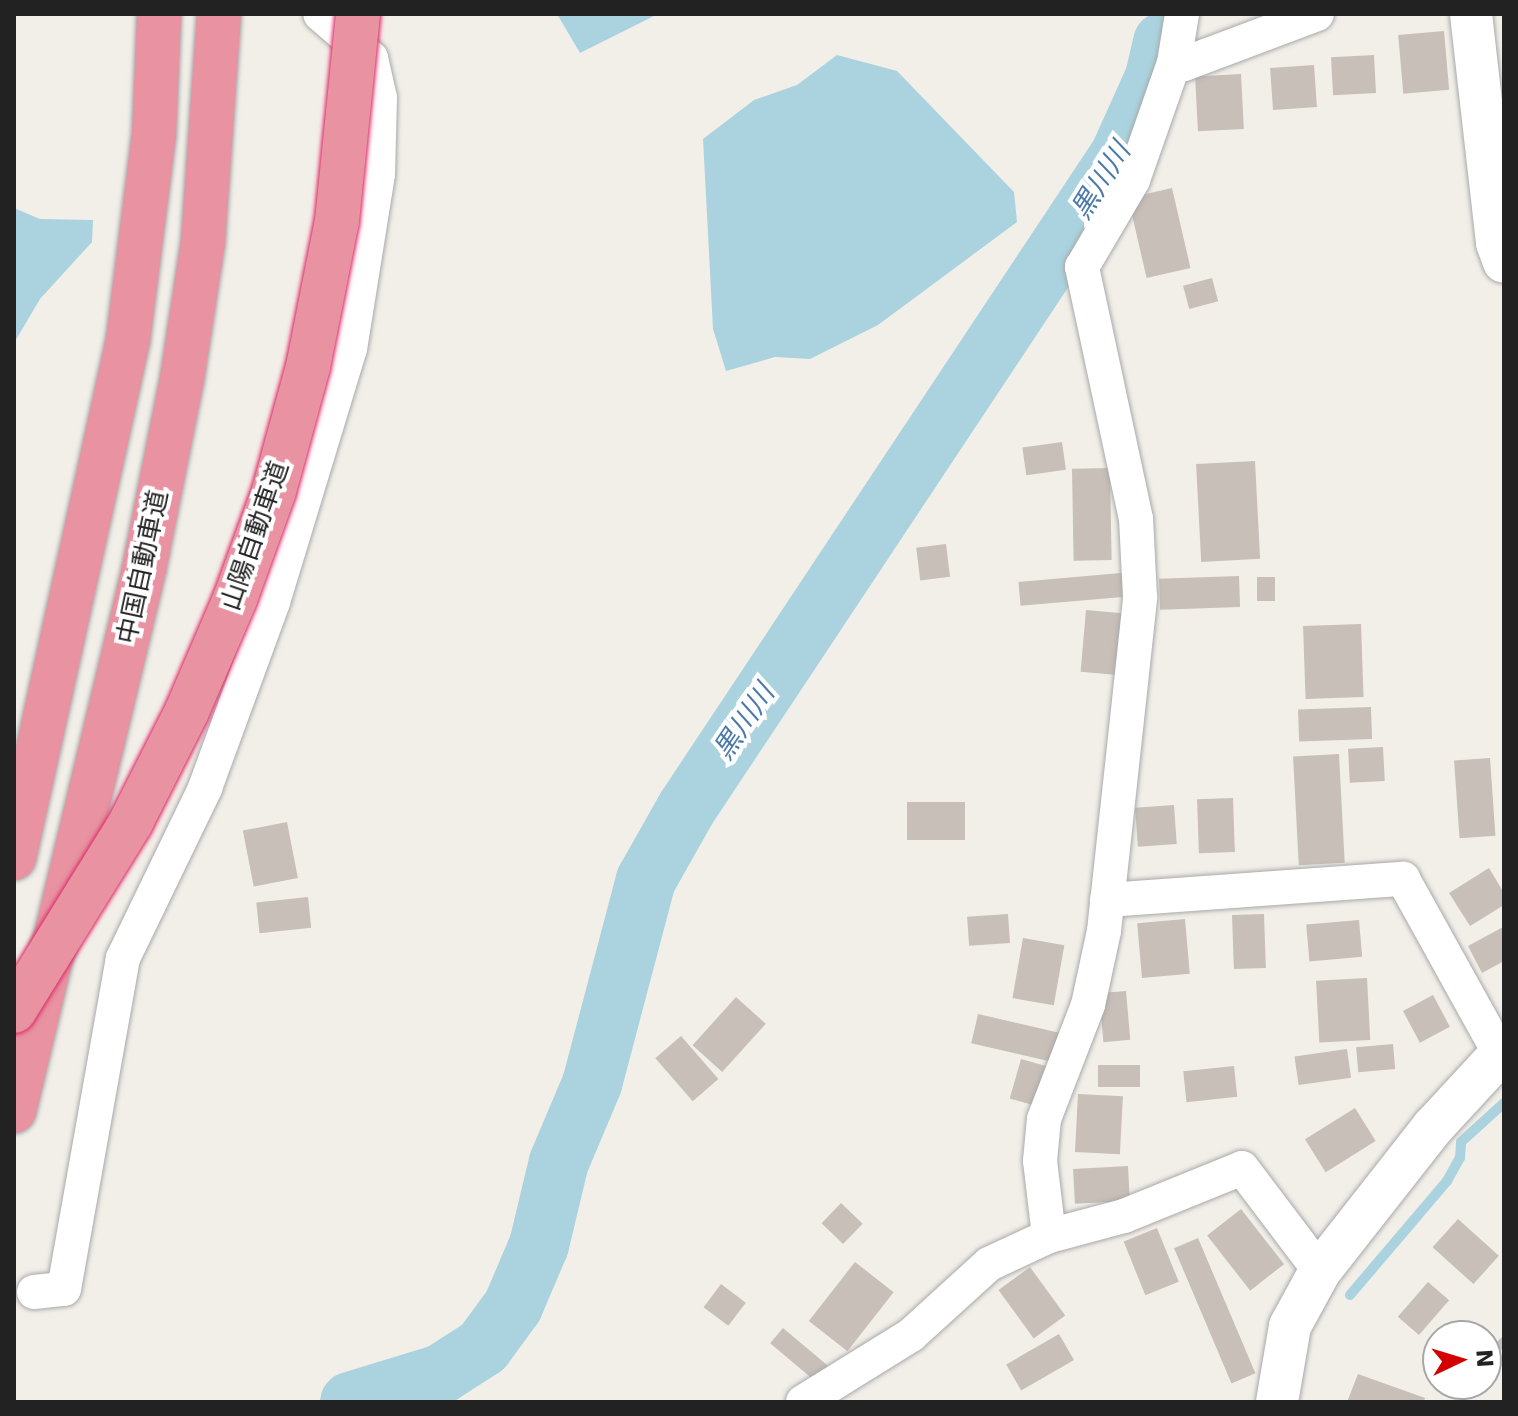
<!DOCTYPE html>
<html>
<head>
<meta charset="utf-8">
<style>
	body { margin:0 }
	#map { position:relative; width:1518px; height:1416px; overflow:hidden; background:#f2efe9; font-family:"DejaVu Sans","Noto Sans JP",sans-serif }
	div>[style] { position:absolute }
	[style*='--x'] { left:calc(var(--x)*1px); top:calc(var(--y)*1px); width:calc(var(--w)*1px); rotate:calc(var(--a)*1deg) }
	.water>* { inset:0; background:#aad3df }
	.stream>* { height:10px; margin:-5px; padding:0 5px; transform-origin:5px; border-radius:5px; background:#aad3df }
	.river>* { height:60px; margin:-30px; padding:0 30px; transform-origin:30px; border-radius:30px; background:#aad3df }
	.building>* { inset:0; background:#c7bfb8; transform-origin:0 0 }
	.roads { filter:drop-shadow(0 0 2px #a9a9a9) drop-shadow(0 0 2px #a9a9a9) }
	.minor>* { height:34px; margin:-17px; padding:0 17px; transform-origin:17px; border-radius:17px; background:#fff }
	.tertiary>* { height:42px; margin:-21px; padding:0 21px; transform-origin:21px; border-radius:21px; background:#fff }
	.motorway>* { height:44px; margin:-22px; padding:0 22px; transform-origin:22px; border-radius:22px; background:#e892a2 }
	.bridges { filter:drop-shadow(0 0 2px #dc2a67) drop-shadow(0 0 2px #dc2a67) }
	.motorway-bridge>* { height:44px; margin:-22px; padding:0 22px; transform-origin:22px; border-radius:22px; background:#e892a2 }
	span { translate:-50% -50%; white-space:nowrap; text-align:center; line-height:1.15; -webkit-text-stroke:8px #fff; paint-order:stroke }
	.street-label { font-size:26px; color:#222 }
	.water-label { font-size:28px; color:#4a7aab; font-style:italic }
	.frame { position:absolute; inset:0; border:16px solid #222; pointer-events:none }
	.north { position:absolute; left:1422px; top:1320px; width:80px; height:80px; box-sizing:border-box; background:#fff; border:2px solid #a7a7a7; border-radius:50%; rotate:86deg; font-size:22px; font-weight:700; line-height:32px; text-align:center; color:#222 }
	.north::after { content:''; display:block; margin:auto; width:28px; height:36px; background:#d40000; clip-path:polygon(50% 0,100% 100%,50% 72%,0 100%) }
</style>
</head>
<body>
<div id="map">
	<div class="water">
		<div style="clip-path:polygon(557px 14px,658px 14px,580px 53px)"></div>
		<div style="clip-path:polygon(837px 55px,897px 71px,1014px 192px,1017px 222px,878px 325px,810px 359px,775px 357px,726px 371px,713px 329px,703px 139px,754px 100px,797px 85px)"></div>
		<div style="clip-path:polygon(14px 208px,40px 219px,93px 220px,92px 242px,40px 299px,14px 343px)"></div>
	</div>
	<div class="stream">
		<div style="--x:1350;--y:1295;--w:150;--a:-49.6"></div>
		<div style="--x:1447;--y:1181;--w:26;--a:-61"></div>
		<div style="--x:1460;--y:1158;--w:16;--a:-86"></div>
		<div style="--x:1461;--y:1142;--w:58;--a:-42.2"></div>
	</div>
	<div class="river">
		<div style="--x:350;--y:1402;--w:95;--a:-17.1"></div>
		<div style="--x:441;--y:1374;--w:50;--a:-32.7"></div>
		<div style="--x:483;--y:1347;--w:51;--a:-53.8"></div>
		<div style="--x:513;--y:1306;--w:66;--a:-66.9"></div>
		<div style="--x:539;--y:1245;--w:85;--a:-76.5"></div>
		<div style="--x:559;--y:1162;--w:85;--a:-67.1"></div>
		<div style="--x:592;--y:1084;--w:211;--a:-75.2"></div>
		<div style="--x:646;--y:880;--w:81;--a:-60.6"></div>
		<div style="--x:686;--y:809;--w:785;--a:-56.43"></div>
		<div style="--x:1120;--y:155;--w:85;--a:-65.8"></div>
		<div style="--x:1155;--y:77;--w:36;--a:-77"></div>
	</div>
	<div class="building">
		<div style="left:1444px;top:31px;width:59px;height:46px;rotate:85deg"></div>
		<div style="left:1374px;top:55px;width:38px;height:43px;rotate:87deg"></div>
		<div style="left:1314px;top:65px;width:42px;height:44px;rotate:86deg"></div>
		<div style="left:1241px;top:74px;width:55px;height:46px;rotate:87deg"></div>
		<div style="left:1172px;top:188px;width:82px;height:45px;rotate:77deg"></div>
		<div style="left:1212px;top:278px;width:24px;height:30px;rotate:75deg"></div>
		<div style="left:1062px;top:442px;width:28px;height:40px;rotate:82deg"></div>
		<div style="left:1255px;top:461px;width:98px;height:59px;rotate:87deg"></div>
		<div style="left:1110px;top:468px;width:92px;height:38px;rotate:89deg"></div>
		<div style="left:946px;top:544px;width:33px;height:30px;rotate:83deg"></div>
		<div style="left:1132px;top:572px;width:24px;height:114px;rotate:85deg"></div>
		<div style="left:1239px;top:576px;width:31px;height:80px;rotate:88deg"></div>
		<div style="left:1257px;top:577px;width:18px;height:24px"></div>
		<div style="left:1086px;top:610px;width:42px;height:62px;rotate:5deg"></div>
		<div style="left:1361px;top:624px;width:73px;height:58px;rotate:88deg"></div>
		<div style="left:1371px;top:707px;width:32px;height:73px;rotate:88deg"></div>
		<div style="left:1383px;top:747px;width:34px;height:35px;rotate:87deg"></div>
		<div style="left:1339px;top:754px;width:109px;height:46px;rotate:87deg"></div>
		<div style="left:1490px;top:758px;width:78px;height:36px;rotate:86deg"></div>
		<div style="left:1233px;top:798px;width:54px;height:36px;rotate:88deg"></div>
		<div style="left:907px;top:802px;width:58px;height:38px"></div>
		<div style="left:1174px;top:805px;width:39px;height:39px;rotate:86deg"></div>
		<div style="left:287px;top:822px;width:57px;height:45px;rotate:79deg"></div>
		<div style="clip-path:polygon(1489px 868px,1504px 893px,1504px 905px,1470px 926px,1449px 893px)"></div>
		<div style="left:308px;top:897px;width:31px;height:52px;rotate:84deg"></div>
		<div style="left:1008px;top:914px;width:29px;height:41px;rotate:86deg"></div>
		<div style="left:1264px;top:914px;width:54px;height:32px;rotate:88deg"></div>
		<div style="left:1185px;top:919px;width:55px;height:48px;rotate:85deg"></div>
		<div style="left:1359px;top:920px;width:37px;height:53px;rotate:85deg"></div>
		<div style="clip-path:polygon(1503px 927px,1504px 961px,1482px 973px,1468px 946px)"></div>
		<div style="left:1023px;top:938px;width:42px;height:61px;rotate:10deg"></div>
		<div style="left:1367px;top:978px;width:62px;height:51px;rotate:87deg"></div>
		<div style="left:1126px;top:991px;width:49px;height:27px;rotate:85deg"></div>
		<div style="left:1433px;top:995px;width:36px;height:34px;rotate:62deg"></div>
		<div style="left:736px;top:997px;width:40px;height:65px;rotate:42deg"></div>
		<div style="left:978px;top:1014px;width:91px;height:30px;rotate:13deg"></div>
		<div style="left:681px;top:1036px;width:57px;height:34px;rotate:49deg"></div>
		<div style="left:1393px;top:1044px;width:25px;height:37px;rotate:85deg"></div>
		<div style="left:1347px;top:1049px;width:29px;height:53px;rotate:82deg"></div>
		<div style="left:1021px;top:1059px;width:32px;height:41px;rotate:16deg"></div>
		<div style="left:1098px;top:1065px;width:42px;height:22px"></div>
		<div style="left:1234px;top:1066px;width:31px;height:51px;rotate:84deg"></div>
		<div style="left:1078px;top:1094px;width:45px;height:58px;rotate:3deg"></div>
		<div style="left:1355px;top:1108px;width:39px;height:59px;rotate:58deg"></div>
		<div style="left:1128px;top:1166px;width:35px;height:55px;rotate:87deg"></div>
		<div style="left:841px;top:1203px;width:30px;height:28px;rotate:44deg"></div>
		<div style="left:1241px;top:1209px;width:70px;height:43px;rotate:52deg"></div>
		<div style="left:1458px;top:1219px;width:55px;height:38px;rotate:42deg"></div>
		<div style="left:1157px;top:1228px;width:58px;height:36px;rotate:68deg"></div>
		<div style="left:1198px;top:1238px;width:147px;height:26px;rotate:67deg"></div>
		<div style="left:855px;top:1262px;width:49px;height:75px;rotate:38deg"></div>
		<div style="left:1030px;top:1267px;width:60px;height:39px;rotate:54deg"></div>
		<div style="left:1428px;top:1282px;width:28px;height:46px;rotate:41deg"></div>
		<div style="left:721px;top:1284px;width:31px;height:29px;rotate:37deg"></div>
		<div style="left:783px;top:1328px;width:59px;height:20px;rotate:40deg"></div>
		<div style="left:1059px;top:1334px;width:30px;height:61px;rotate:60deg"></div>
		<div style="clip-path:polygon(1504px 1335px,1504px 1352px,1495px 1344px)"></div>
		<div style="clip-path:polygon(1358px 1374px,1425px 1398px,1424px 1402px,1347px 1402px)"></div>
	</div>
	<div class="roads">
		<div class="minor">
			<div style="--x:1174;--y:63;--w:10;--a:6"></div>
			<div style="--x:1184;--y:64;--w:142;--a:-20.6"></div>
			<div style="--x:1107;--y:900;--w:297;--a:-4.1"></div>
			<div style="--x:1403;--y:879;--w:200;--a:61"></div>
			<div style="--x:1049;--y:1236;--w:76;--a:-96.8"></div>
			<div style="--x:1040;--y:1161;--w:42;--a:-84.6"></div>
			<div style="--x:1044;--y:1119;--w:122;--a:-68.9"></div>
			<div style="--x:1088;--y:1005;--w:76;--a:-77.8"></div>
			<div style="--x:1104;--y:931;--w:336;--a:-83.8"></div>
			<div style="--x:1140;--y:597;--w:78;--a:-92.9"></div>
			<div style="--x:1136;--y:519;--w:258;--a:-102.1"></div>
			<div style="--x:1082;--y:267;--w:101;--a:-59.6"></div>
			<div style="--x:1133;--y:180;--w:124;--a:-70.7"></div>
			<div style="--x:1174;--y:63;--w:50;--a:-80.7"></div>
			<div style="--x:34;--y:1292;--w:30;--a:-6"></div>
			<div style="--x:64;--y:1289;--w:336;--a:-79.9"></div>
			<div style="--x:123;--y:958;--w:189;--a:-64.2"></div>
			<div style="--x:205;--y:788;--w:198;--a:-69.9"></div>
			<div style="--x:273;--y:602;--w:264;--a:-73.1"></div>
			<div style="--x:350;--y:349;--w:177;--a:-80.9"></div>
			<div style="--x:378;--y:174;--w:76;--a:-88.5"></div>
			<div style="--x:380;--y:98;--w:41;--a:-102.7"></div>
			<div style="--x:371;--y:58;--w:67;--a:-139.2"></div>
			<div style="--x:803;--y:1402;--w:127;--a:-31.8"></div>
			<div style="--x:911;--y:1335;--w:105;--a:-42.3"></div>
			<div style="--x:989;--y:1264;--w:66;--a:-25"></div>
			<div style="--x:1049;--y:1236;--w:78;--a:-14.9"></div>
			<div style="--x:1124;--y:1216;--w:127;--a:-22.1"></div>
			<div style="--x:1242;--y:1168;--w:129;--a:52.9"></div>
		</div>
		<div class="tertiary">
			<div style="--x:1471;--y:14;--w:230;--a:83.5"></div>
			<div style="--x:1497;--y:243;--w:20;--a:70"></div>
			<div style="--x:1277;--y:1402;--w:77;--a:-80.3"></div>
			<div style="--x:1290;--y:1326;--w:63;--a:-61.4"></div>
			<div style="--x:1320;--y:1271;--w:183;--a:-51.9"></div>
			<div style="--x:1433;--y:1127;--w:105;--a:-47.3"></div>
		</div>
		<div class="motorway">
			<div style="--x:14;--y:858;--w:530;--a:-77.59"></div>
			<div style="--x:128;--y:340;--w:207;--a:-82.8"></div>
			<div style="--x:154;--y:135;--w:121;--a:-87.6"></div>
			<div style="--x:14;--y:1111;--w:557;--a:-76.51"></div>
			<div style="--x:144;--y:569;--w:194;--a:-78.7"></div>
			<div style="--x:182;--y:379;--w:139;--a:-81.3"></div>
			<div style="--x:203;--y:242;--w:229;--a:-86"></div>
		</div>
	</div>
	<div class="bridges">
		<div class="motorway-bridge">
			<div style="--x:14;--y:1011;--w:222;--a:-58.2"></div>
			<div style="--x:131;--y:822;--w:124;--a:-63.2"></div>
			<div style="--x:187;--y:711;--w:122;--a:-66.8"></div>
			<div style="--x:235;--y:599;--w:115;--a:-70.1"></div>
			<div style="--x:274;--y:491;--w:129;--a:-74.7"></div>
			<div style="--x:308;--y:367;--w:149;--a:-78.8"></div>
			<div style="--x:337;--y:221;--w:208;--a:-84.2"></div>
		</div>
	</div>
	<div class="street-label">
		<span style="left:255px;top:536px;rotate:-71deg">山陽自動車道</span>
		<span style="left:143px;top:567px;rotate:-78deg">中国自動車道</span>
	</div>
	<div class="water-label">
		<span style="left:1101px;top:181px;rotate:-58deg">黒川川</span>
		<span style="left:744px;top:722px;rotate:-56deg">黒川川</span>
	</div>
	<div class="frame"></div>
	<div class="north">N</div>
</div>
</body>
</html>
